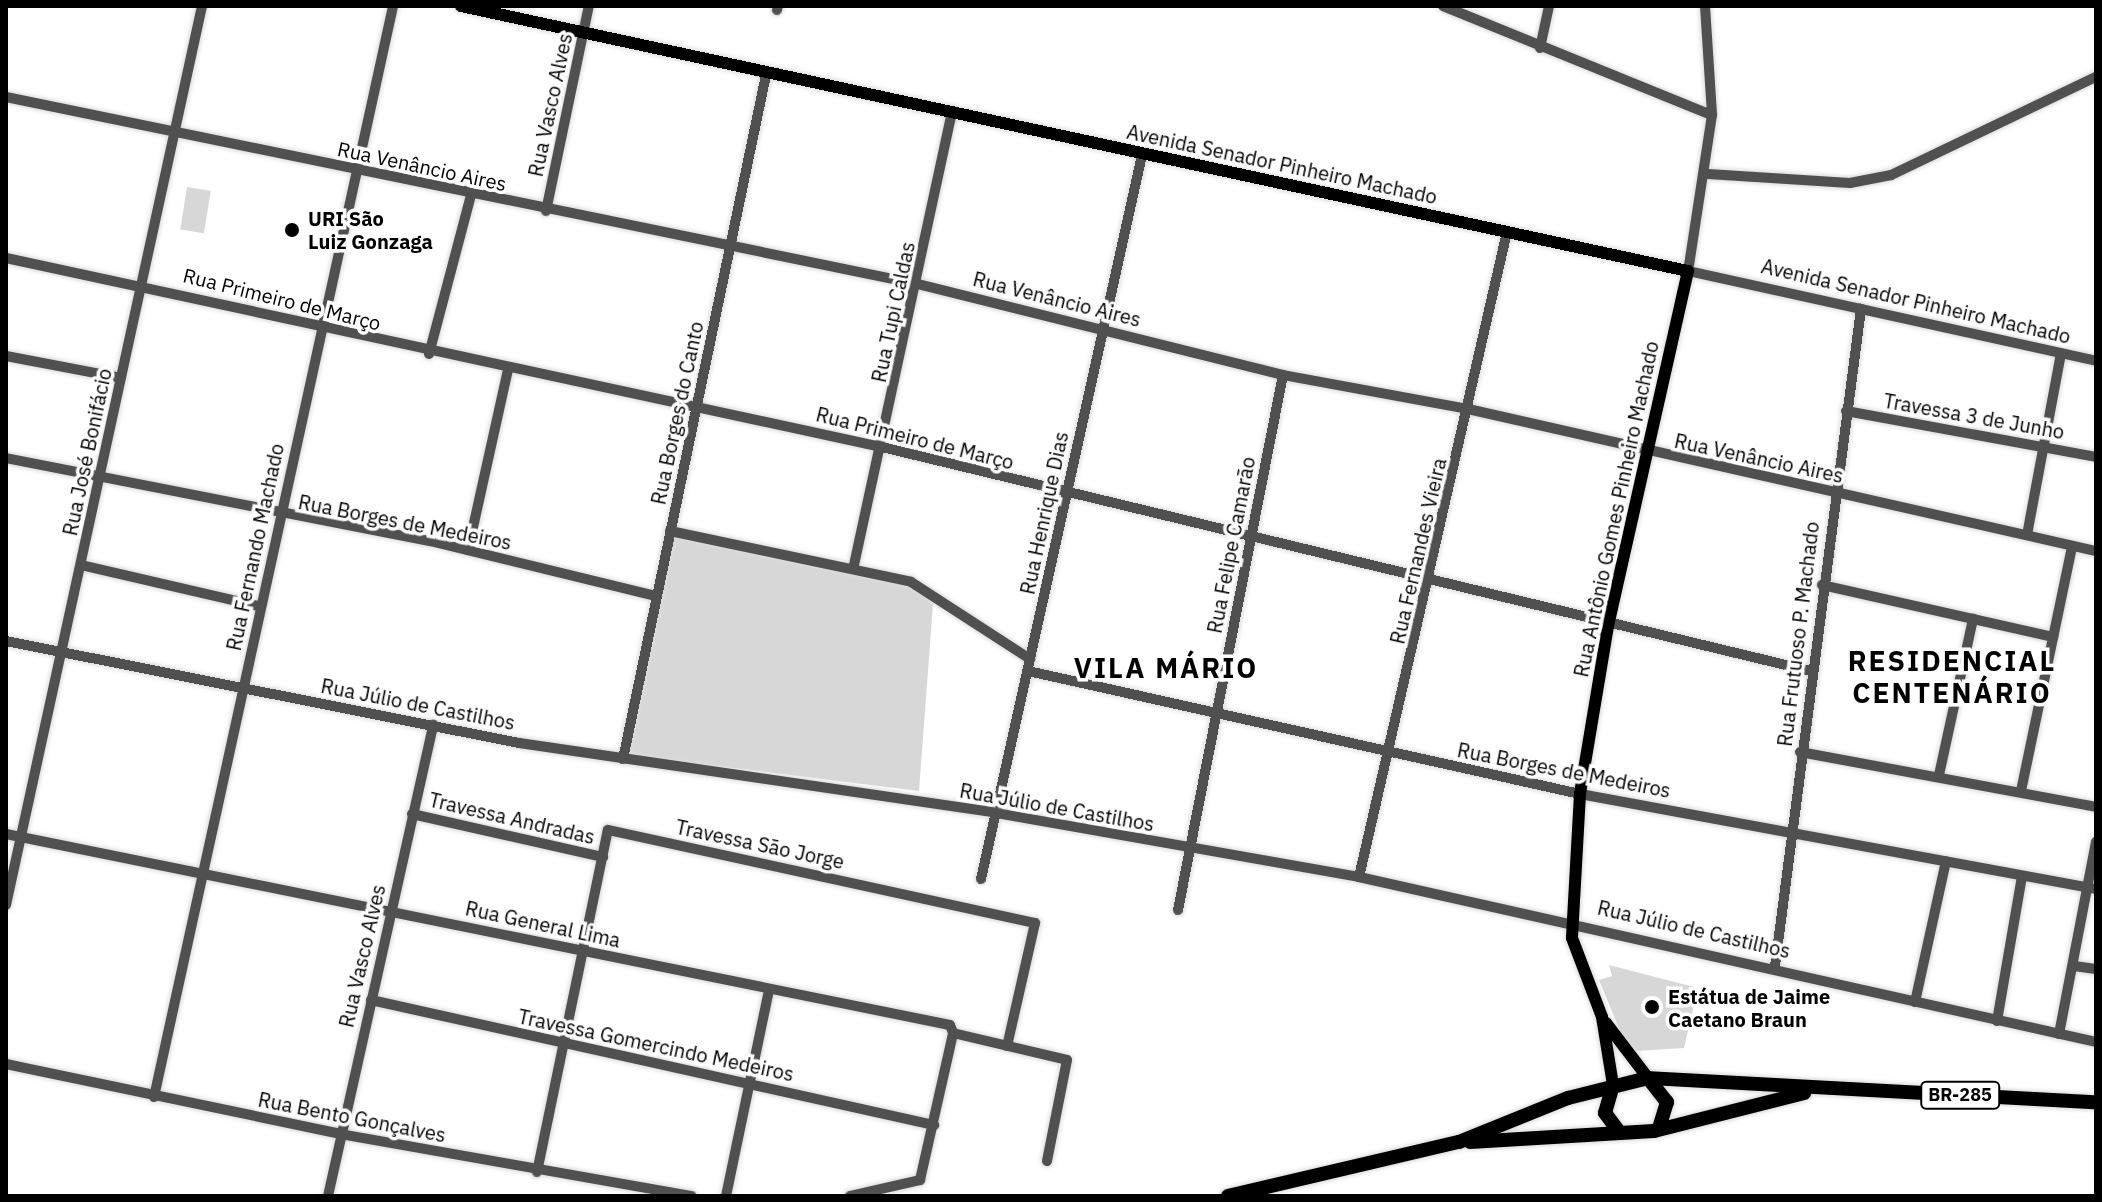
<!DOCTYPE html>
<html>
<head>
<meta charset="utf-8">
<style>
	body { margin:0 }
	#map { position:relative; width:2102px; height:1202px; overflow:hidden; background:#fff; font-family:"IBM Plex Sans",sans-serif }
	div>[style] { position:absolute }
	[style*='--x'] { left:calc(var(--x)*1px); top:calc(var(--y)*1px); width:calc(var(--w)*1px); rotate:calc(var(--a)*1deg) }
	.green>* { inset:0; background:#d7d7d7; transform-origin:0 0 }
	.roads { filter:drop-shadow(0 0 2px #dbdbdb) drop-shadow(0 0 2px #dbdbdb) }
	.minor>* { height:10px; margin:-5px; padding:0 5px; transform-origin:5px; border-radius:5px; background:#505050 }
	.major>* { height:12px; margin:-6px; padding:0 6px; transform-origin:6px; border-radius:6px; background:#000 }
	.highway>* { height:14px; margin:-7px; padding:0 7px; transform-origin:7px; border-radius:7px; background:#000 }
	.dots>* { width:22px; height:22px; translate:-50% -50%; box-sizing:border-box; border:4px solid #fff; border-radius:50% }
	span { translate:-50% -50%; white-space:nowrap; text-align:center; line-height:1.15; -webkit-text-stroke:7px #fff; paint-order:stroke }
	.shield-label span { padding:2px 6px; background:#fff; border:2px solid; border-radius:6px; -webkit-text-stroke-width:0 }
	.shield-label { font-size:18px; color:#000; font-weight:700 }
	.street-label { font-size:20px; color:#000 }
	.poi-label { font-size:20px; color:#000; font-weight:700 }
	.left { translate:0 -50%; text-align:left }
	.district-label { font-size:28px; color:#000; font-weight:700; letter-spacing:2px }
	.frame { position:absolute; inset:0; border:8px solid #000; pointer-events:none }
</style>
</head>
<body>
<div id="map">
	<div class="green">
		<div style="left:187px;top:187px;width:24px;height:43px;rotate:9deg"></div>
		<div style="clip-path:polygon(671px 533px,911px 584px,933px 604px,919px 791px,628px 755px)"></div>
		<div style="clip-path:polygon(1609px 965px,1698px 988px,1684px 1048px,1637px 1051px,1623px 1038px,1599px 980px,1612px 976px)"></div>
	</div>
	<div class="roads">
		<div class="minor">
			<div style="--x:1443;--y:6;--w:290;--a:22.1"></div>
			<div style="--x:1705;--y:6;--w:109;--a:86.3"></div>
			<div style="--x:1712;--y:115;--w:158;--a:98.7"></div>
			<div style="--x:1688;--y:271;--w:418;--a:12.4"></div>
			<div style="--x:777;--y:10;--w:4;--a:-76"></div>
			<div style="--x:1540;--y:48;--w:43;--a:-77.9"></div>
			<div style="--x:6;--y:97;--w:931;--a:11.59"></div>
			<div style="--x:918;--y:284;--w:376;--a:14"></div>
			<div style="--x:1283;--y:375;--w:188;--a:10.4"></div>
			<div style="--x:1468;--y:409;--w:644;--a:12.74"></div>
			<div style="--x:1708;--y:174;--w:142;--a:3.6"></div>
			<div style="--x:1850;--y:183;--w:42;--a:-11"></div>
			<div style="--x:1891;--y:175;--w:227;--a:-25.6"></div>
			<div style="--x:546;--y:211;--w:209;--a:-78.2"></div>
			<div style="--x:6;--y:258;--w:896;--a:12.18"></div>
			<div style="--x:882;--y:447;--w:956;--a:13.56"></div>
			<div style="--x:429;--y:354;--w:164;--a:-75.2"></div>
			<div style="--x:6;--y:356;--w:117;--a:10.8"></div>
			<div style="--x:1846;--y:411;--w:254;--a:10.4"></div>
			<div style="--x:6;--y:458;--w:432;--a:11.1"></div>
			<div style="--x:430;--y:541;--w:233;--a:13.7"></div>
			<div style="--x:670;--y:531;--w:246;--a:11.9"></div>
			<div style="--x:911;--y:582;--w:142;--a:32.9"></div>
			<div style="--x:2027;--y:535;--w:184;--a:-79.4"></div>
			<div style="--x:468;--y:550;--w:184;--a:-77.5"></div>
			<div style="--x:81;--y:565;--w:183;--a:13"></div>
			<div style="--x:854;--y:565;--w:463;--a:-77.8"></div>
			<div style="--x:1822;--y:585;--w:237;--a:12.7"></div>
			<div style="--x:6;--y:641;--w:523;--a:11.25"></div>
			<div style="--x:519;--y:743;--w:482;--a:8.3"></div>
			<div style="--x:996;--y:813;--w:369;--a:10"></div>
			<div style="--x:1359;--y:877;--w:755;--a:12.62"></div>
			<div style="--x:1028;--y:671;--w:566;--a:12.56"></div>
			<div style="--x:1580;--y:794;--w:525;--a:10.43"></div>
			<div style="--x:1800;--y:752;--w:301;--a:10.5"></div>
			<div style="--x:623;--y:759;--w:699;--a:-78.19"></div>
			<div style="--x:1939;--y:775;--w:160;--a:-77.7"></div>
			<div style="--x:2021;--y:791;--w:250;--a:-78.2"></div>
			<div style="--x:412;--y:814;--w:196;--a:12.7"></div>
			<div style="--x:6;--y:834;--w:963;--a:11.44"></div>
			<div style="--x:950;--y:1025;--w:9;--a:69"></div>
			<div style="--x:953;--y:1033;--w:117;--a:13.3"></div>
			<div style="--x:1067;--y:1060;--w:103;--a:101.2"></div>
			<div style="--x:1359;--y:877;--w:662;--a:-77.08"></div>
			<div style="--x:981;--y:879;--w:742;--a:-77.46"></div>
			<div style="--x:6;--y:905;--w:920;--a:-77.7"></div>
			<div style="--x:1178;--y:910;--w:545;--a:-78.9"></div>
			<div style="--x:1775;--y:966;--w:663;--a:-82.54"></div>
			<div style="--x:2074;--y:966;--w:22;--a:8"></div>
			<div style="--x:371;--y:1000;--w:577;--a:12.52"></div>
			<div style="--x:1915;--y:1002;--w:144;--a:-77.6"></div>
			<div style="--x:1997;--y:1021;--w:147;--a:-80.2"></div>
			<div style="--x:2059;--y:1034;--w:196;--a:-79.1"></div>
			<div style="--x:6;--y:1064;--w:341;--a:11.8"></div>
			<div style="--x:340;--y:1134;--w:357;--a:10"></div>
			<div style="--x:154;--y:1097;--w:1117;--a:-77.64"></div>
			<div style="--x:537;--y:1172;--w:349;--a:-78.3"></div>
			<div style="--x:608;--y:830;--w:437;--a:12.3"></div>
			<div style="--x:1035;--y:923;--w:126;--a:102.8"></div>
			<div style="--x:328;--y:1196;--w:483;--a:-77.4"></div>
			<div style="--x:726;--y:1196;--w:210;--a:-78.2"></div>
			<div style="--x:850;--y:1196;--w:72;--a:-12.9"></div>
			<div style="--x:920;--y:1180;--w:151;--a:-77.3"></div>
		</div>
		<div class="major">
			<div style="--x:461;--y:6;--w:1255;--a:12.19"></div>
			<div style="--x:1688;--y:271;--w:364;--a:102.7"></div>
			<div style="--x:1608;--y:626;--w:170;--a:99.5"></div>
			<div style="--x:1580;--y:794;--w:144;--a:93.2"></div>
			<div style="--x:1572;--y:938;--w:85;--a:69.2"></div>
			<div style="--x:1602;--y:1017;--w:69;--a:80.8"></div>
			<div style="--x:1606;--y:1023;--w:69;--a:52.6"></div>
		</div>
		<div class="highway">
			<div style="--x:1648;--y:1078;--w:31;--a:52"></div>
			<div style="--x:1667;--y:1102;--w:28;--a:107"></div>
			<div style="--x:1613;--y:1085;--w:29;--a:106"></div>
			<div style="--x:1605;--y:1113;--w:25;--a:53"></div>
			<div style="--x:1470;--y:1142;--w:184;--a:-3.4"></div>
			<div style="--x:1654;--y:1131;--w:155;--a:-14.2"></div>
			<div style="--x:1228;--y:1196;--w:237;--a:-13.2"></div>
			<div style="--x:1459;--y:1142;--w:118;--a:-22"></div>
			<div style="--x:1568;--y:1098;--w:82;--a:-14"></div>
			<div style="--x:1648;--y:1078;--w:449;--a:3.1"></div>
		</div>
	</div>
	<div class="dots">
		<div style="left:292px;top:230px;background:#000"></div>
		<div style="left:1652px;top:1007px;background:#000"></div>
	</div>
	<div class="shield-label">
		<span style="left:1960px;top:1095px">BR-285</span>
	</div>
	<div class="street-label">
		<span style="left:550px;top:105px;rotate:-78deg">Rua Vasco Alves</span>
		<span style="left:1282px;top:164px;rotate:12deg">Avenida Senador Pinheiro Machado</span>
		<span style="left:422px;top:166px;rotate:12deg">Rua Venâncio Aires</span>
		<span style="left:282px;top:299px;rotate:14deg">Rua Primeiro de Março</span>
		<span style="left:1057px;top:299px;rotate:14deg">Rua Venâncio Aires</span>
		<span style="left:1916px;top:301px;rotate:13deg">Avenida Senador Pinheiro Machado</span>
		<span style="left:893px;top:312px;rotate:-78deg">Rua Tupi Caldas</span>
		<span style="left:677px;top:413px;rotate:-78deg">Rua Borges do Canto</span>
		<span style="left:1974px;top:416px;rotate:10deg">Travessa 3 de Junho</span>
		<span style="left:915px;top:438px;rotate:14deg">Rua Primeiro de Março</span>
		<span style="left:87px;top:452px;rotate:-78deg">Rua José Bonifácio</span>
		<span style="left:1759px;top:458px;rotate:12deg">Rua Venâncio Aires</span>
		<span style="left:1616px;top:509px;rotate:-78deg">Rua Antônio Gomes Pinheiro Machado</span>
		<span style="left:1044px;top:513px;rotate:-78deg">Rua Henrique Dias</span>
		<span style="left:405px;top:522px;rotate:11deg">Rua Borges de Medeiros</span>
		<span style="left:1231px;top:545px;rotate:-79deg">Rua Felipe Camarão</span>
		<span style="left:255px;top:547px;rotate:-78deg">Rua Fernando Machado</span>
		<span style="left:1418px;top:551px;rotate:-77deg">Rua Fernandes Vieira</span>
		<span style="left:1798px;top:634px;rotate:-83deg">Rua Frutuoso P. Machado</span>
		<span style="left:418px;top:704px;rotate:11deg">Rua Júlio de Castilhos</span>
		<span style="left:1564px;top:770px;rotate:11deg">Rua Borges de Medeiros</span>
		<span style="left:1057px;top:807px;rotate:10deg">Rua Júlio de Castilhos</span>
		<span style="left:512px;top:818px;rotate:13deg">Travessa Andradas</span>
		<span style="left:760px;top:844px;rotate:12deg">Travessa São Jorge</span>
		<span style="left:543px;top:924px;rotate:12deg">Rua General Lima</span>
		<span style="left:1694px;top:929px;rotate:13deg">Rua Júlio de Castilhos</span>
		<span style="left:362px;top:956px;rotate:-77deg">Rua Vasco Alves</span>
		<span style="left:656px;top:1045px;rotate:12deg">Travessa Gomercindo Medeiros</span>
		<span style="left:352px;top:1117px;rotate:11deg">Rua Bento Gonçalves</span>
	</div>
	<div class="poi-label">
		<span class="left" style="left:308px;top:230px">URI São<br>Luiz Gonzaga</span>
		<span class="left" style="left:1668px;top:1008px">Estátua de Jaime<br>Caetano Braun</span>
	</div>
	<div class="district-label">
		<span style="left:1952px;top:677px">RESIDENCIAL<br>CENTENÁRIO</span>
		<span style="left:1166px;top:668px">VILA MÁRIO</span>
	</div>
	<div class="frame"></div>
</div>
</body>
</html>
